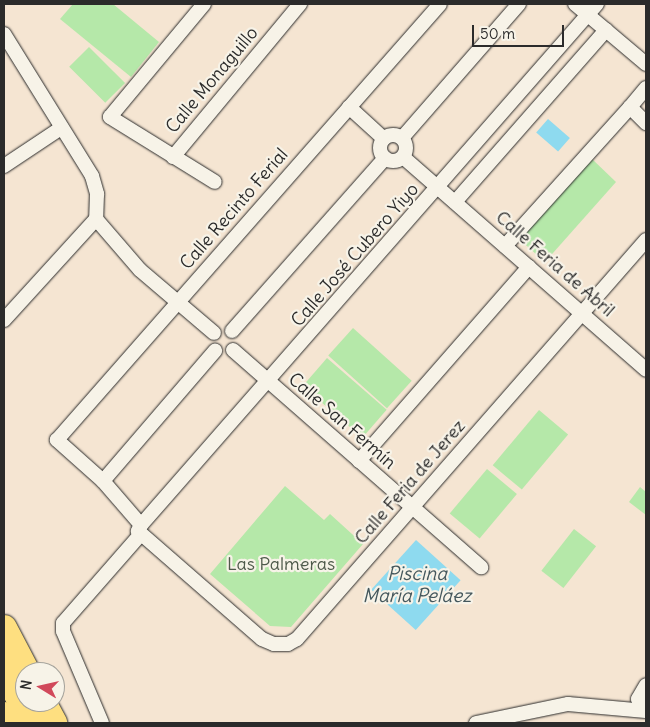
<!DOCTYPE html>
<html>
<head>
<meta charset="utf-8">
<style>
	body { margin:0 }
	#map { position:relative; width:650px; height:727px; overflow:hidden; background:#f5e5d2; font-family:Delius,sans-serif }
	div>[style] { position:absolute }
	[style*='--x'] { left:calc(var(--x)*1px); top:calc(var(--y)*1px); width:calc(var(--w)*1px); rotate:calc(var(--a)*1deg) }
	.green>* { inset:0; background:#b5e8a9; transform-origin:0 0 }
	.water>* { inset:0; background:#8edaef; transform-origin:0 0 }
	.roads { filter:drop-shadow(0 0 1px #2b2b2b) drop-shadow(0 0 1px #2b2b2b) }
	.street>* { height:14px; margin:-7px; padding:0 7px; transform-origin:7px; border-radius:7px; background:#f7f3e8 }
	.street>.ring { margin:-7px; padding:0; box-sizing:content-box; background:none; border:14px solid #f7f3e8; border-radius:50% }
	.highway>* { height:26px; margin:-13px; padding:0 13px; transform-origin:13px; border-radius:13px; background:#fedf80 }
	span { translate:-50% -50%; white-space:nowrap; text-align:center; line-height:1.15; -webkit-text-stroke:4.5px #f7f3e8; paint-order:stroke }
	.street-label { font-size:18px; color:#2b2b2b }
	.park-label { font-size:18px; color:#4e5a4a }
	.water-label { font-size:19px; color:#44575c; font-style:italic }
	.frame { position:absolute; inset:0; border:5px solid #2b2b2b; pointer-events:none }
	.north { position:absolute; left:15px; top:662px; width:50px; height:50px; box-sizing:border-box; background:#f7f3e8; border:1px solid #a5a39c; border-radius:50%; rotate:279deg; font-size:14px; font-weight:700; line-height:20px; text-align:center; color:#2b2b2b }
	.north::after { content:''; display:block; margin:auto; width:18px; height:22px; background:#d1495b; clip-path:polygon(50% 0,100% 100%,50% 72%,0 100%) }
	.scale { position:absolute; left:472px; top:25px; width:92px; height:22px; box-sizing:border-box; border:2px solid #2b2b2b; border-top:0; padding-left:6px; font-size:15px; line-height:18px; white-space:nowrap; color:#2b2b2b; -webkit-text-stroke:4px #f7f3e8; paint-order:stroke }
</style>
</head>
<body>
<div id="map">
	<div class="green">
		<div style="clip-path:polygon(73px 4px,113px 4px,159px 42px,131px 77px,60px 19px)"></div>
		<div style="left:89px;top:47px;width:51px;height:28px;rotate:45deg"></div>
		<div style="clip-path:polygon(591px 158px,616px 182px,545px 262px,510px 231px)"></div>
		<div style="left:353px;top:328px;width:79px;height:37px;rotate:42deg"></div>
		<div style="left:327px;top:358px;width:79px;height:37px;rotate:41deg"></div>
		<div style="left:539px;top:410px;width:38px;height:72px;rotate:40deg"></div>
		<div style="left:487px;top:469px;width:39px;height:58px;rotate:40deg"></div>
		<div style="clip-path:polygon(285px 486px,324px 520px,330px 514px,363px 544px,291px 627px,270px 626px,210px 574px)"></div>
		<div style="clip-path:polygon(640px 487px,646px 492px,646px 515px,629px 502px)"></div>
		<div style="left:574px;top:529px;width:28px;height:53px;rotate:38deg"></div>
	</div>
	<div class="water">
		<div style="left:548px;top:119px;width:29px;height:18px;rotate:41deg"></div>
		<div style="left:416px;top:540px;width:60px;height:67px;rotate:42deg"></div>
	</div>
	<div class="roads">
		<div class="street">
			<div style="--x:204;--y:4;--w:147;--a:129.8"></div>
			<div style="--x:110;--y:117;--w:123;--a:31.8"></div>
			<div style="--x:575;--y:4;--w:93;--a:40.2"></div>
			<div style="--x:597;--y:4;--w:692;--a:131.19"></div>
			<div style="--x:141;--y:525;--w:7;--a:117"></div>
			<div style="--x:138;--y:531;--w:164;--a:41.1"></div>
			<div style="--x:262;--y:639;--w:13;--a:23"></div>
			<div style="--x:274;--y:644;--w:14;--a:0"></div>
			<div style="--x:288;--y:644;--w:10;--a:-29"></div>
			<div style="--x:297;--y:639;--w:530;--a:-48.82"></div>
			<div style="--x:4;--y:34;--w:167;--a:58.2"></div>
			<div style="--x:92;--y:176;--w:19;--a:74"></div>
			<div style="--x:97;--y:194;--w:25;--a:92"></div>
			<div style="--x:96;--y:219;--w:67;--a:49.2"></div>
			<div style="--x:140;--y:270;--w:97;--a:40.4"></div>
			<div style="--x:646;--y:88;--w:25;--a:130"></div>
			<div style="--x:630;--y:107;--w:23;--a:45"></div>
			<div style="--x:349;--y:107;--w:47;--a:42.4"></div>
			<div class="ring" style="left:380px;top:135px;width:12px;height:12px"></div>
			<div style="--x:402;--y:138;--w:178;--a:-48.9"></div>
			<div style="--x:173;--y:157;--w:199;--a:-50.3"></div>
			<div style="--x:403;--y:157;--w:323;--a:41.2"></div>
			<div style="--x:4;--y:166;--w:69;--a:-33.7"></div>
			<div style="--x:455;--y:202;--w:229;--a:-48.7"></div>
			<div style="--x:505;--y:246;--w:187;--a:-48"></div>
			<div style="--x:4;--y:320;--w:137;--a:-47.7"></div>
			<div style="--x:232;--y:331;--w:231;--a:-48.5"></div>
			<div style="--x:233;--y:350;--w:330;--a:41.2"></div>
			<div style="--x:359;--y:461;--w:258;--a:-48.8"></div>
			<div style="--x:103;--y:481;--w:172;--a:-49.3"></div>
			<div style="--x:141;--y:525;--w:58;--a:-130.8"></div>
			<div style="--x:103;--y:481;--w:62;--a:-138.3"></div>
			<div style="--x:57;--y:440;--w:580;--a:-48.7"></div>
			<div style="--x:643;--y:710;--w:12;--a:-114"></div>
			<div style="--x:638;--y:699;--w:16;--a:-60"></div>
			<div style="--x:102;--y:723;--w:100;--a:-113"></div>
			<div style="--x:63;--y:631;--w:8;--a:-90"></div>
			<div style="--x:63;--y:623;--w:118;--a:-48.8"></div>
			<div style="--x:476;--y:723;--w:94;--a:-11.7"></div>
			<div style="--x:568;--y:704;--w:78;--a:5.1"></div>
		</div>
		<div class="highway">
			<div style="--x:4;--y:628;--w:50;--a:62.4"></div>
			<div style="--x:4;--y:670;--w:60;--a:62.2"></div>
			<div style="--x:43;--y:702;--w:24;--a:62"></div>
			<div style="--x:4;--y:715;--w:9;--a:69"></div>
		</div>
	</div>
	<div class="street-label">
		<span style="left:212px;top:80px;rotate:-50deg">Calle Monaguillo</span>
		<span style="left:234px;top:209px;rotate:-49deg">Calle Recinto Ferial</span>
		<span style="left:355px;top:255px;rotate:-49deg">Calle José Cubero Yiyo</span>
		<span style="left:555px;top:264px;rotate:41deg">Calle Feria de Abril</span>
		<span style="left:342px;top:421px;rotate:41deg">Calle San Fermín</span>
		<span style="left:410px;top:482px;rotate:-49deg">Calle Feria de Jerez</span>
	</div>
	<div class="park-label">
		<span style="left:281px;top:564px">Las Palmeras</span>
	</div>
	<div class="water-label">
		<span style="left:417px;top:585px">Piscina<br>María Peláez</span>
	</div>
	<div class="frame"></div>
	<div class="north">N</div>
	<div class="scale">50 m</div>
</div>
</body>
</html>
